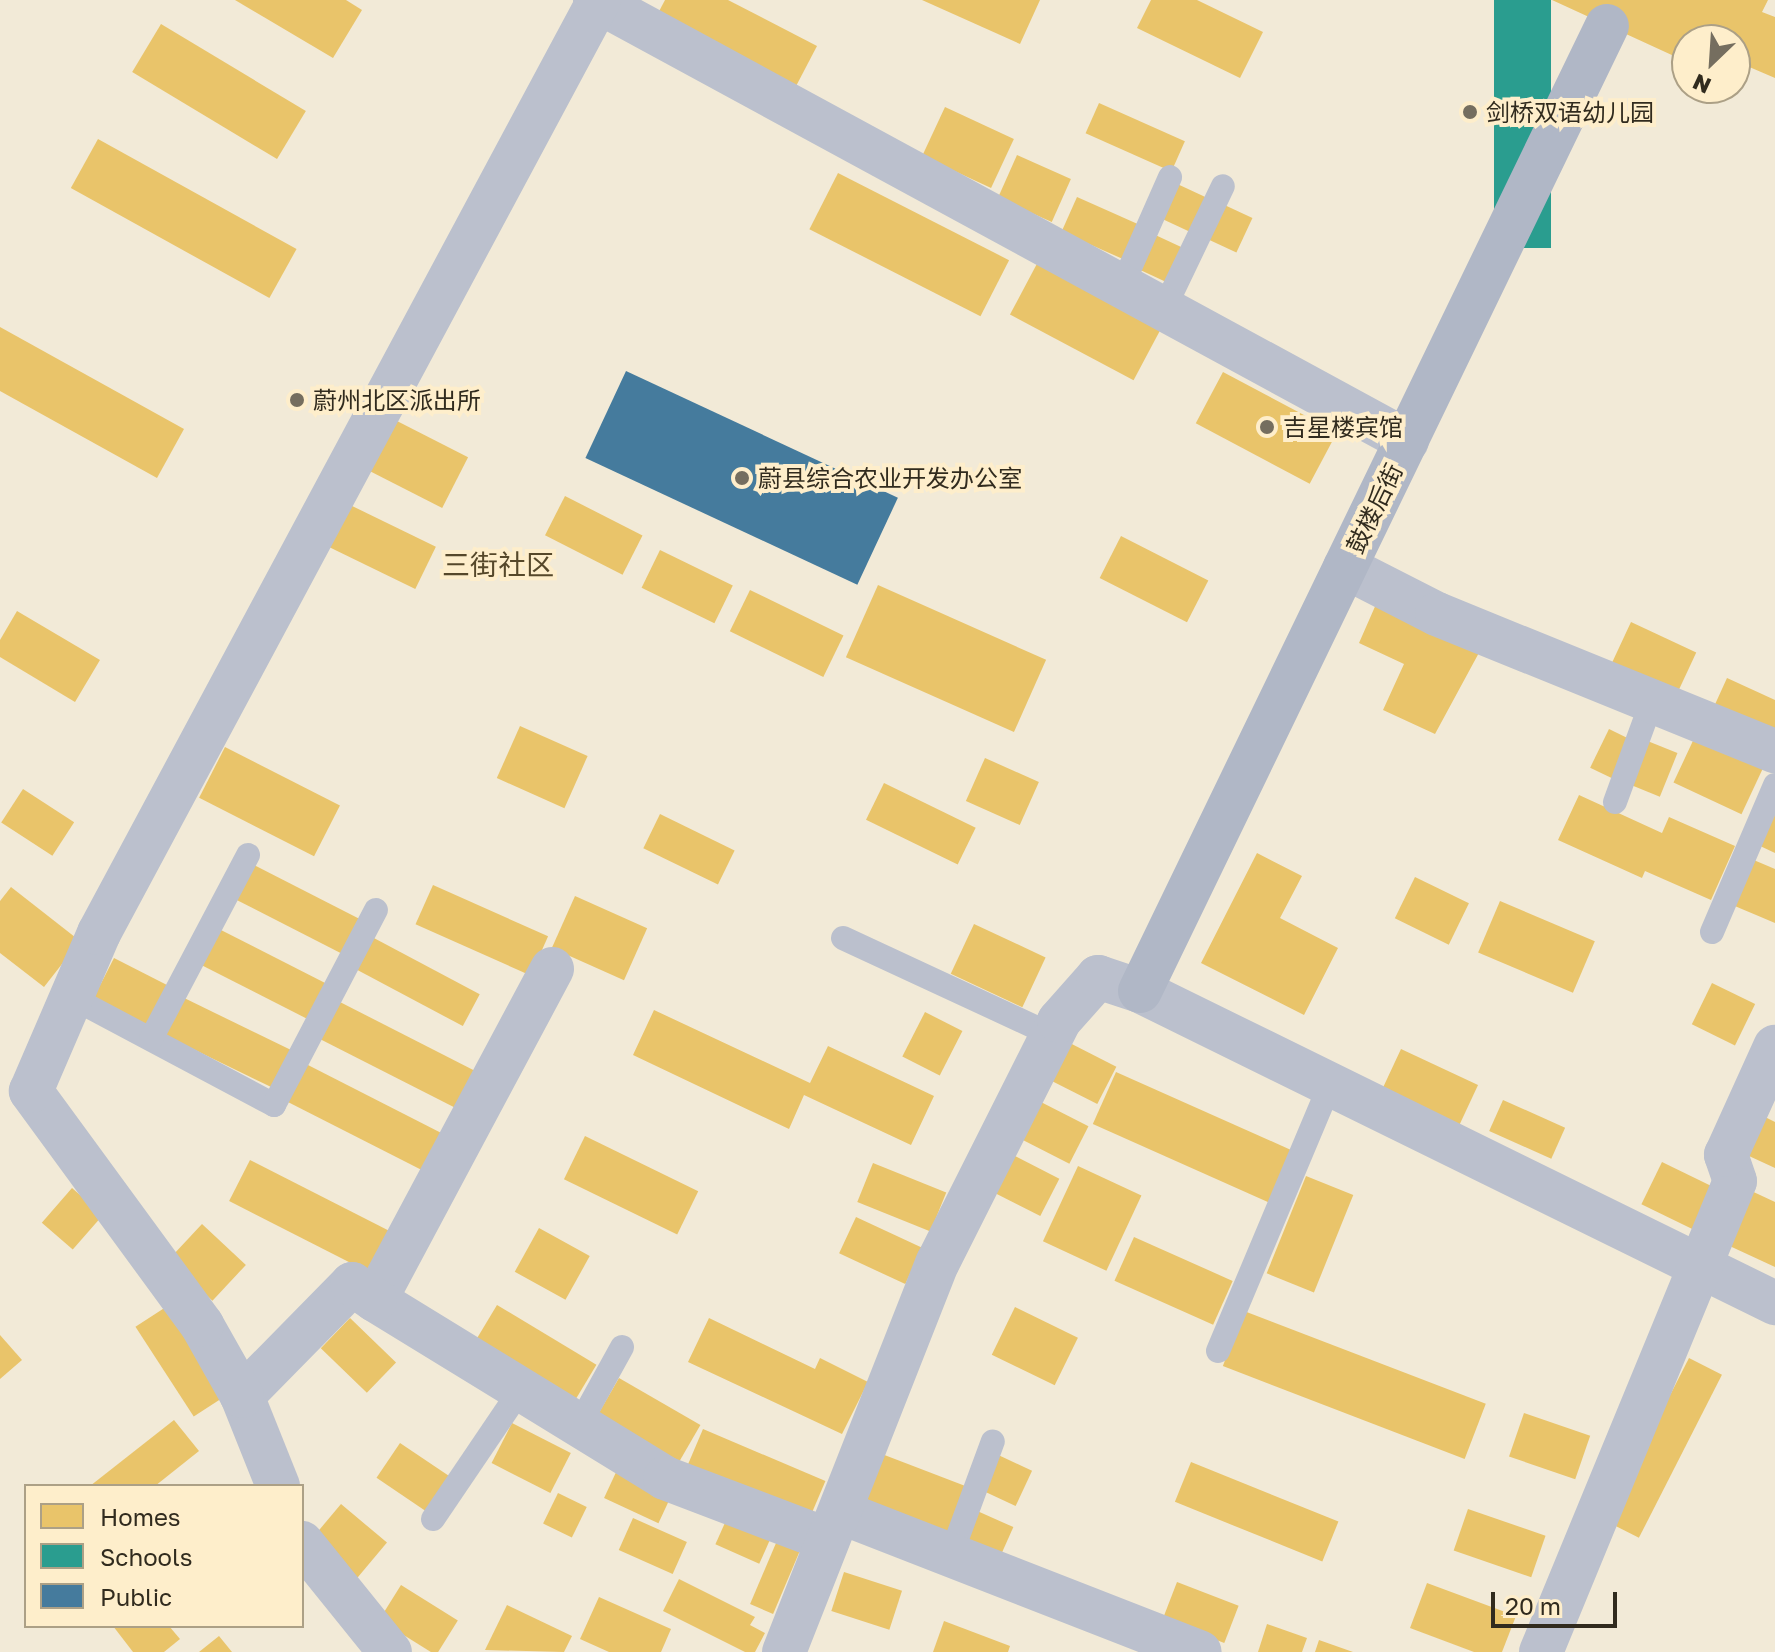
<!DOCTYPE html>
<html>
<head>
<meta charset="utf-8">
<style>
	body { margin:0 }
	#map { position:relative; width:1775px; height:1652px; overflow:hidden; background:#f2ead7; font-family:"Golos Text","Noto Sans SC",sans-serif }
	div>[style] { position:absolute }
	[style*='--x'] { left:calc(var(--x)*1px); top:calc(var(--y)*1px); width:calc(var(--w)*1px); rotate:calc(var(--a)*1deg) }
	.homes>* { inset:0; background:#e9c46a; transform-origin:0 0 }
	.schools>* { inset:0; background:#2a9d8f; transform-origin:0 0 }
	.public>* { inset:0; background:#457b9d; transform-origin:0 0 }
	.lane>* { height:24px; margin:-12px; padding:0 12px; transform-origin:12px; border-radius:12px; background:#bbc0cd }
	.street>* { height:44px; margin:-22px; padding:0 22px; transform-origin:22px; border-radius:22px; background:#bbc0cd }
	.secondary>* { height:44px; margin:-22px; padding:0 22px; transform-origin:22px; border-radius:22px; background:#b0b7c6 }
	.dots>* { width:22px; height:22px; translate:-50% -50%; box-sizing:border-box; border:4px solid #feeecb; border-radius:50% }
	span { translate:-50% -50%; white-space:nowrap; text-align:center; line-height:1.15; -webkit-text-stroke:8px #feeecb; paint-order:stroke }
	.poi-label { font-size:24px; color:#312b1e }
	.left { translate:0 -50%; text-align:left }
	.street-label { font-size:24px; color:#312b1e }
	.quarter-label { font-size:28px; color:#56482a }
	.legend { position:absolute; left:24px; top:1484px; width:280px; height:144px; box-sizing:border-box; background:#feeecb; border:2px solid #aca086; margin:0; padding:10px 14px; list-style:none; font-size:24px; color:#312b1e }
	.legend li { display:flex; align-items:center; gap:16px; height:40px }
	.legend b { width:40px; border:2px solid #aca086 }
	.north { position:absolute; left:1671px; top:24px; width:80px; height:80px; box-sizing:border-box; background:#feeecb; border:2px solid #aca086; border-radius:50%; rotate:205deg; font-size:22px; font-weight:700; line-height:32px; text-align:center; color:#312b1e }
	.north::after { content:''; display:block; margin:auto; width:28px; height:36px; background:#756e5f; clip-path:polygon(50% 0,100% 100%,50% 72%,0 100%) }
	.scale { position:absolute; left:1491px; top:1592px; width:126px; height:36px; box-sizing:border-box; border:4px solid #312b1e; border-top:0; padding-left:10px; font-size:24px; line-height:28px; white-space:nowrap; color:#312b1e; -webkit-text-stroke:6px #feeecb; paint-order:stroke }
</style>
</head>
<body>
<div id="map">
	<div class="homes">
		<div style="clip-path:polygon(235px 0,346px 0,362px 10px,333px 58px)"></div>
		<div style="clip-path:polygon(665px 0,728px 0,817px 46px,794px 90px,655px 19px)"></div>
		<div style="clip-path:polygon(922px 0,1040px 0,1020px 44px)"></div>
		<div style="clip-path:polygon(1151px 0,1197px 0,1263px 32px,1240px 78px,1137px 28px)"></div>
		<div style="clip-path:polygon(1552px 0,1768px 0,1762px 12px,1775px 17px,1775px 78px,1740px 63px,1735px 74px,1735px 40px,1687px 40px,1687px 62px)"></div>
		<div style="left:161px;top:24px;width:169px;height:56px;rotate:31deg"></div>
		<div style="left:1099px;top:103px;width:94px;height:33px;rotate:24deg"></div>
		<div style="left:945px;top:107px;width:76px;height:54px;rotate:25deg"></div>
		<div style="left:98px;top:139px;width:227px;height:56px;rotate:29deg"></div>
		<div style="left:1017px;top:155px;width:59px;height:47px;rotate:24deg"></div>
		<div style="left:838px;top:173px;width:192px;height:63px;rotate:27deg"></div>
		<div style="left:1173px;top:182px;width:38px;height:38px;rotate:25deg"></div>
		<div style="left:1077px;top:197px;width:72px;height:38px;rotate:24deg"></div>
		<div style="left:1218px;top:202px;width:38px;height:38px;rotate:25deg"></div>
		<div style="left:1151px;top:233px;width:38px;height:38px;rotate:25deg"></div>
		<div style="left:1040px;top:258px;width:140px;height:64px;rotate:28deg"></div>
		<div style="clip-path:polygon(0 327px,184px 429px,157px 478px,0 391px)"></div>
		<div style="left:1223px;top:372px;width:129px;height:58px;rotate:28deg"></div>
		<div style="left:395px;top:420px;width:82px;height:57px;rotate:27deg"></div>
		<div style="left:565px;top:496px;width:87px;height:44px;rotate:27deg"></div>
		<div style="left:346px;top:503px;width:100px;height:47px;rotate:26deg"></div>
		<div style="left:1121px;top:536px;width:98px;height:47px;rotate:27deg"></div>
		<div style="left:660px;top:550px;width:81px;height:42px;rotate:26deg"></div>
		<div style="left:878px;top:585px;width:184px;height:79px;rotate:24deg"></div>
		<div style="left:750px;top:590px;width:104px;height:46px;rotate:26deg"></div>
		<div style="clip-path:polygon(1377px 602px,1481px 649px,1435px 734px,1383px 710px,1404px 664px,1359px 643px)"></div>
		<div style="clip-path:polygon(17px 611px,100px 660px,75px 702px,0 657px,0 640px)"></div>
		<div style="left:1631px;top:622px;width:72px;height:51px;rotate:25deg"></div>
		<div style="clip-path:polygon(1727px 678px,1775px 700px,1775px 740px,1712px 711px)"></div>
		<div style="left:520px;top:726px;width:74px;height:57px;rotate:24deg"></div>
		<div style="left:1609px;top:729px;width:25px;height:43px;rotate:26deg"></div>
		<div style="left:1698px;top:730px;width:75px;height:58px;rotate:25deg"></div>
		<div style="left:1645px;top:740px;width:35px;height:47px;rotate:22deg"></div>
		<div style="left:225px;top:747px;width:129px;height:57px;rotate:27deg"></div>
		<div style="left:985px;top:758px;width:59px;height:47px;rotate:24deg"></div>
		<div style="left:884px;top:783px;width:102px;height:41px;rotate:26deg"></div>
		<div style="left:23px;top:789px;width:61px;height:40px;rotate:33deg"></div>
		<div style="clip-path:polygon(1579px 795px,1662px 833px,1669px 817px,1735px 846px,1711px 900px,1645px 871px,1642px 878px,1558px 840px)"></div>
		<div style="clip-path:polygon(1775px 806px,1775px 853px,1758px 845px)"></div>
		<div style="left:660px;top:814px;width:83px;height:38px;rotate:26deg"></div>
		<div style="clip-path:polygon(1257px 853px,1302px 876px,1280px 918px,1338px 948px,1304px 1015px,1201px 963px)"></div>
		<div style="clip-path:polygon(1749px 858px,1775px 869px,1775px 923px,1730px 904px)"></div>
		<div style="left:250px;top:863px;width:122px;height:39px;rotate:27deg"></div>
		<div style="left:1415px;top:877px;width:60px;height:46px;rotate:26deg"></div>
		<div style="left:433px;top:885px;width:126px;height:43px;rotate:24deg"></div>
		<div style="clip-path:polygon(11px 887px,80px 941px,44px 987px,0 953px,0 901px)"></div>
		<div style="left:575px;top:896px;width:79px;height:57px;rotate:24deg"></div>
		<div style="left:1500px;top:901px;width:103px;height:56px;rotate:23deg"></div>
		<div style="left:974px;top:924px;width:79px;height:55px;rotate:25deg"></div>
		<div style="left:217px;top:928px;width:123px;height:40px;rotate:27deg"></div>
		<div style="left:372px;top:937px;width:122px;height:36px;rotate:28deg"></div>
		<div style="left:114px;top:958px;width:60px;height:45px;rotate:27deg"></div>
		<div style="left:1712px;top:983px;width:48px;height:46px;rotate:26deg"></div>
		<div style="left:176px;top:994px;width:128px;height:42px;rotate:26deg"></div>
		<div style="left:336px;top:1000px;width:159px;height:42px;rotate:27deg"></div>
		<div style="clip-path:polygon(654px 1010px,810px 1083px,828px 1046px,934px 1096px,911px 1145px,804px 1095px,789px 1129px,633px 1055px)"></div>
		<div style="left:925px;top:1012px;width:42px;height:50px;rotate:27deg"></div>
		<div style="left:1062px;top:1039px;width:61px;height:42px;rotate:27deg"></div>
		<div style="left:1401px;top:1049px;width:85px;height:48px;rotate:25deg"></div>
		<div style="left:306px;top:1064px;width:159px;height:42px;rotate:27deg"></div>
		<div style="left:1116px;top:1072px;width:194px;height:57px;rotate:24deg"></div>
		<div style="left:1035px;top:1099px;width:60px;height:42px;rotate:27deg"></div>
		<div style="left:1503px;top:1100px;width:68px;height:34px;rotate:24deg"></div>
		<div style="clip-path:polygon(1755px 1112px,1775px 1122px,1775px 1168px,1736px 1150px)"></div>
		<div style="left:585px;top:1136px;width:126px;height:48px;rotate:26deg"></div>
		<div style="left:1005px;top:1151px;width:61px;height:42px;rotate:27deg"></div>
		<div style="left:250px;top:1160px;width:161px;height:46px;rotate:27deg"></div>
		<div style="left:1662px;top:1162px;width:64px;height:47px;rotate:26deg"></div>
		<div style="left:873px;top:1163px;width:79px;height:42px;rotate:22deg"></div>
		<div style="left:1078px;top:1166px;width:70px;height:83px;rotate:25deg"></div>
		<div style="left:1306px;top:1176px;width:51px;height:105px;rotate:22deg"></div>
		<div style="left:72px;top:1188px;width:41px;height:46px;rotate:41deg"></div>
		<div style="clip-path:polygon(1745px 1188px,1775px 1202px,1775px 1267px,1721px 1242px)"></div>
		<div style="left:856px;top:1217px;width:73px;height:40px;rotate:25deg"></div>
		<div style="left:202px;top:1224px;width:60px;height:49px;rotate:43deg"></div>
		<div style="left:539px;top:1228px;width:58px;height:50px;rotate:29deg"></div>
		<div style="left:1134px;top:1237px;width:108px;height:48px;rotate:24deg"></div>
		<div style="left:169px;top:1305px;width:107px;height:40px;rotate:57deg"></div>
		<div style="left:497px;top:1305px;width:116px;height:49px;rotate:31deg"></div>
		<div style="left:1015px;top:1307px;width:70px;height:53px;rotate:26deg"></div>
		<div style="left:1244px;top:1311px;width:259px;height:59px;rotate:21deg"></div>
		<div style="left:350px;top:1318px;width:64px;height:42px;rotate:44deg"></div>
		<div style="clip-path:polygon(709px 1318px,815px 1369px,820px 1358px,868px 1382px,842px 1434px,688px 1362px)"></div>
		<div style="clip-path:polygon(0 1335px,22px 1360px,0 1379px)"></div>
		<div style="left:1689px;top:1358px;width:37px;height:183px;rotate:27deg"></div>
		<div style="left:619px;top:1378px;width:94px;height:48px;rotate:30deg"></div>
		<div style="left:1524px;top:1413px;width:70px;height:46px;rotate:19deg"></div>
		<div style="clip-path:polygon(174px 1420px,199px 1451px,155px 1486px,90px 1486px)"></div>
		<div style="left:512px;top:1423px;width:66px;height:45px;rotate:27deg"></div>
		<div style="left:703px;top:1429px;width:133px;height:51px;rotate:23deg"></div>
		<div style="left:400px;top:1443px;width:61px;height:42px;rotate:34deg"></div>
		<div style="left:874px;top:1451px;width:102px;height:59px;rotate:21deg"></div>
		<div style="left:994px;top:1453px;width:42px;height:39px;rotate:25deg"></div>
		<div style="left:1191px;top:1462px;width:159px;height:43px;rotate:22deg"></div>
		<div style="left:618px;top:1468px;width:60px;height:33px;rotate:25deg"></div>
		<div style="left:558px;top:1493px;width:32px;height:34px;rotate:26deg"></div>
		<div style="left:341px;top:1504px;width:60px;height:46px;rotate:40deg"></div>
		<div style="left:1468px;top:1509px;width:82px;height:44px;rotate:19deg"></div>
		<div style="left:975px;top:1510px;width:42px;height:38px;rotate:24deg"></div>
		<div style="left:728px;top:1516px;width:48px;height:31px;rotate:24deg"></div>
		<div style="left:633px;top:1518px;width:59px;height:35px;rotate:24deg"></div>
		<div style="left:779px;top:1536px;width:25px;height:74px;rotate:23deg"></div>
		<div style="left:844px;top:1572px;width:61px;height:41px;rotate:18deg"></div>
		<div style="clip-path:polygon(679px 1579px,755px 1617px,750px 1625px,765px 1633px,755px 1652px,745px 1652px,663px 1611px)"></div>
		<div style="left:1177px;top:1582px;width:66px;height:40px;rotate:21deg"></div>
		<div style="clip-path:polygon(1427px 1583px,1516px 1616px,1502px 1652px,1474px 1652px,1410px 1628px)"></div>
		<div style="left:401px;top:1585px;width:67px;height:41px;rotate:32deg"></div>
		<div style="clip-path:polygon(599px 1597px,671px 1629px,661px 1652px,609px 1652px,580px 1639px)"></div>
		<div style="clip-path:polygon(507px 1605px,572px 1636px,564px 1652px,485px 1650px)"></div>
		<div style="clip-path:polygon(944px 1621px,1010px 1646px,1008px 1652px,933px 1652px)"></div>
		<div style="clip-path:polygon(1267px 1624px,1307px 1638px,1302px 1652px,1258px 1652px)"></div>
		<div style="clip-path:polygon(113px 1626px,169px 1626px,180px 1639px,164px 1652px,133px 1652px)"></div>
		<div style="clip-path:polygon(219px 1636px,232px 1652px,199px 1652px)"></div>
		<div style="clip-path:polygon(1319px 1640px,1353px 1652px,1315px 1652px)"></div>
	</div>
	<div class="schools">
		<div style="left:1494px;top:0;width:57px;height:248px"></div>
	</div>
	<div class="public">
		<div style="left:626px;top:371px;width:300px;height:96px;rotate:25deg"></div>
	</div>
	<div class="lane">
		<div style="--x:1122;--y:286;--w:119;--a:-66.2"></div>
		<div style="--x:1164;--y:309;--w:136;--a:-64.4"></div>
		<div style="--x:1615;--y:802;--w:108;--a:-69.9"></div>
		<div style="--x:1712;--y:932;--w:160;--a:-66.8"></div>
		<div style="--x:843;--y:938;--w:230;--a:24.9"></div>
		<div style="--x:71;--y:997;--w:230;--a:28"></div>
		<div style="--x:274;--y:1105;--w:220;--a:-62.4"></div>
		<div style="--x:151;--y:1039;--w:208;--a:-62.2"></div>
		<div style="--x:1218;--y:1351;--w:290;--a:-67.2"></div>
		<div style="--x:579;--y:1425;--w:89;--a:-61.1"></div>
		<div style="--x:433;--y:1519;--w:157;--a:-55.9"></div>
		<div style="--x:951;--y:1555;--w:121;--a:-69.8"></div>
	</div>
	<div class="street">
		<div style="--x:595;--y:0;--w:924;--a:28.51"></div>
		<div style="--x:1345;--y:567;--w:103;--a:27.1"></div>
		<div style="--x:1437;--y:614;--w:365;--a:22.1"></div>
		<div style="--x:552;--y:969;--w:375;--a:118.1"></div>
		<div style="--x:375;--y:1300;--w:340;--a:31.5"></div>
		<div style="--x:665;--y:1478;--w:174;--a:20.8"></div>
		<div style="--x:242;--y:1396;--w:157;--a:-45.5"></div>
		<div style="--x:352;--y:1284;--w:28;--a:35"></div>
		<div style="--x:278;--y:1486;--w:97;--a:-111.8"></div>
		<div style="--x:242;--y:1396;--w:81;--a:-119.4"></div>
		<div style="--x:202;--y:1325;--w:290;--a:-126.2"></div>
		<div style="--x:31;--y:1091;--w:172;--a:-66.7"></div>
		<div style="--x:99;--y:933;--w:1059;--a:-61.81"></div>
		<div style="--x:840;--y:1512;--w:386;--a:21.3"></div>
		<div style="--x:302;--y:1543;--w:140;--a:51.1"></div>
		<div style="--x:784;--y:1652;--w:419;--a:-68.5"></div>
		<div style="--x:938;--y:1262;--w:270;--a:-63.3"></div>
		<div style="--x:1059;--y:1021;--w:59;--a:-48.4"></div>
		<div style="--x:1098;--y:977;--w:44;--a:18.4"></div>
		<div style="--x:1140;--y:991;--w:708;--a:26.17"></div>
		<div style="--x:1541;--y:1652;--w:509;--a:-67.61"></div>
		<div style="--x:1735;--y:1181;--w:28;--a:-109"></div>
		<div style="--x:1726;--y:1155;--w:119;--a:-65.6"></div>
	</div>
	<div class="secondary">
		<div style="--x:1140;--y:991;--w:1072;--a:-64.18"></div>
	</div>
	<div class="dots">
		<div style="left:1470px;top:112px;background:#756e5f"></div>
		<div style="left:297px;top:400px;background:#756e5f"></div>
		<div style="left:1267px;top:427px;background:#756e5f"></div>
		<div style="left:742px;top:478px;background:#756e5f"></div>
	</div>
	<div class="poi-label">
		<span class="left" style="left:1486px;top:112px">剑桥双语幼儿园</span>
		<span class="left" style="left:313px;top:400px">蔚州北区派出所</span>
		<span class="left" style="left:1283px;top:427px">吉星楼宾馆</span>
		<span class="left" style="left:758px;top:478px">蔚县综合农业开发办公室</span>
	</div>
	<div class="street-label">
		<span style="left:1374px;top:508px;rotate:-64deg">鼓楼后街</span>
	</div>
	<div class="quarter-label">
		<span style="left:498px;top:565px">三街社区</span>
	</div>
	<ul class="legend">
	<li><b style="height:22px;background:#e9c46a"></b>Homes</li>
	<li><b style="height:22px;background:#2a9d8f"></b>Schools</li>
	<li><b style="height:22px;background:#457b9d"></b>Public</li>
	</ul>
	<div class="north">N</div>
	<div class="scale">20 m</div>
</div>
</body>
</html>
